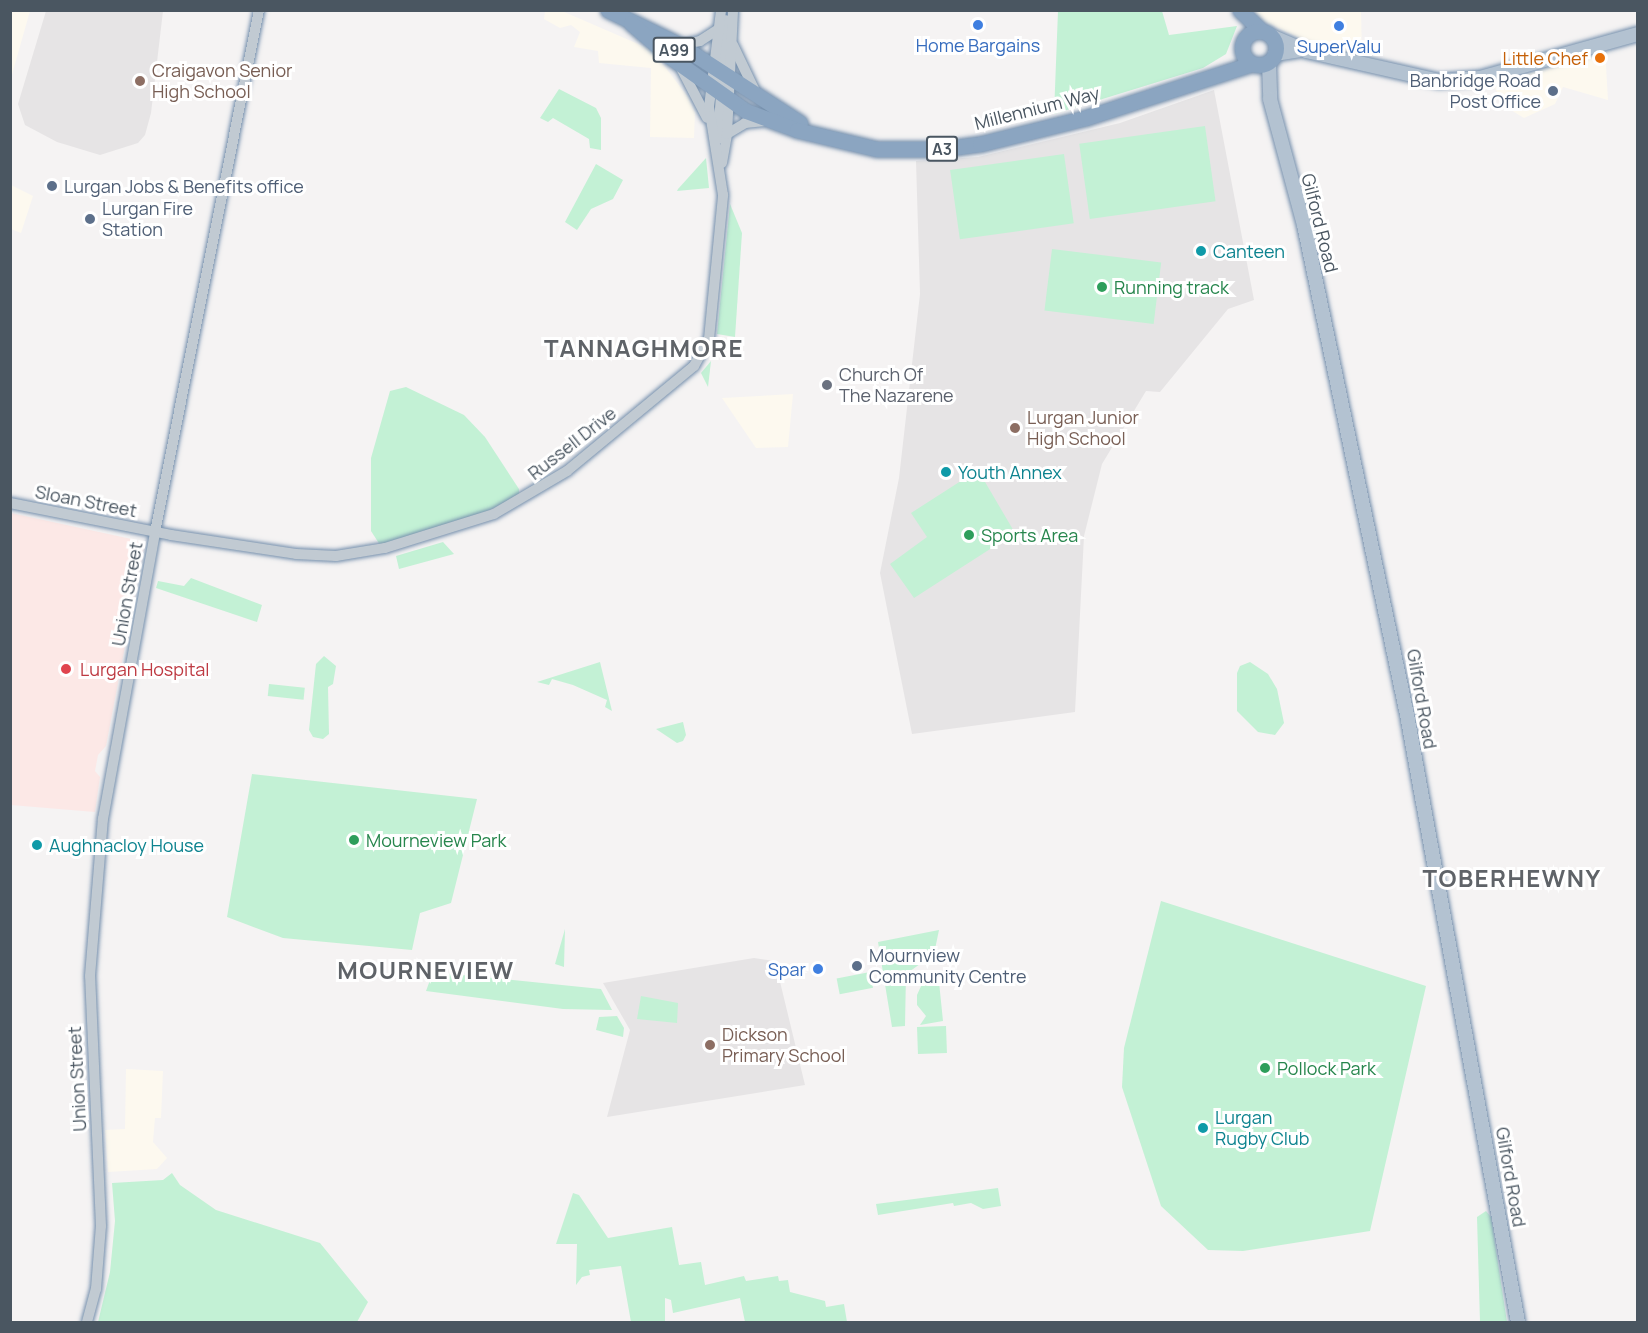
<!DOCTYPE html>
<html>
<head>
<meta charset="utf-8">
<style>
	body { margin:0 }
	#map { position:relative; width:1648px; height:1333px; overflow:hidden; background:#f5f3f3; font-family:Manrope,sans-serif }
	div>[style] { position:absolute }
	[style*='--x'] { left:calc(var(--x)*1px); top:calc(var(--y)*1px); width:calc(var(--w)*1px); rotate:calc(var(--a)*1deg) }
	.commercial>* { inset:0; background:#fdf9ef }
	.education>* { inset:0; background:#e6e4e5 }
	.medical>* { inset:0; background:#fce8e6 }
	.green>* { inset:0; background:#c3f1d5; transform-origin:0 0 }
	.roads { filter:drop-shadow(0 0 2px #7690ad) drop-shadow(0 0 2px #7690ad) }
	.minor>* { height:10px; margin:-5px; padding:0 5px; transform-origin:5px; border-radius:5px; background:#c1cad2 }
	.major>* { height:14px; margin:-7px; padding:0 7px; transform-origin:7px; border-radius:7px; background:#b3c2d1 }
	.highway>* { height:15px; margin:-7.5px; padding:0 7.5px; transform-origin:7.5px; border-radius:7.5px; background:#8ba5c1 }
	.highway>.ring { margin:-7.5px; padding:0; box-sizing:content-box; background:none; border:15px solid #8ba5c1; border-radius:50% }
	.dots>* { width:16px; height:16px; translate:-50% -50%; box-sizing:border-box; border:3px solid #fff; border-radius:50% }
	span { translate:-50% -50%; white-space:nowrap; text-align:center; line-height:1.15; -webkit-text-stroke:6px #fff; paint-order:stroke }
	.shield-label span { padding:2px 4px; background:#fff; border:2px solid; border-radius:4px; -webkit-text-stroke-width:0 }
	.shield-label { font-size:16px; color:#4a5661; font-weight:700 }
	.shop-label { font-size:18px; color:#366cbe }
	.right { translate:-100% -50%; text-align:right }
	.food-label { font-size:18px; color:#c56008 }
	.education-label { font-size:18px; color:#785e54 }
	.left { translate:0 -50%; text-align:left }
	.service-label { font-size:18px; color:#4e5e75 }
	.street-label { font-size:18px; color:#4a5661 }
	.culture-label { font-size:18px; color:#0d838f }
	.leisure-label { font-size:18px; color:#27864d }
	.worship-label { font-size:18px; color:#5b616d }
	.health-label { font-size:18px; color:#be3a42 }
	.district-label { font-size:24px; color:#5f6368; font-weight:700; letter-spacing:1.5px }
	.frame { position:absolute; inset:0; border:12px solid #4a5661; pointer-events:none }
</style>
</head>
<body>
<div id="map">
	<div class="commercial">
		<div style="clip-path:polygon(11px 10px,30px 11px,11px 78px,10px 11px)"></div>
		<div style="clip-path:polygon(545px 11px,562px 11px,652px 50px,688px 97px,695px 113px,694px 138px,650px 137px,651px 68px,599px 63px,598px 51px,574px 47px,580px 32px,571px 25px,560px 28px,544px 19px)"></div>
		<div style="clip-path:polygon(1253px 11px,1361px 11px,1362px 56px,1312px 44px,1265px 22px)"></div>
		<div style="clip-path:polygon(1605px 49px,1608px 100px,1563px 87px,1555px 104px,1524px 118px,1506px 107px,1493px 85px)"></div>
		<div style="clip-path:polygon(11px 185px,33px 196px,21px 233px,11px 229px)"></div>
		<div style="clip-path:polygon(793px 394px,788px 447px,756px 448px,722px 398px)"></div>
		<div style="clip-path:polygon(126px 1069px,163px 1071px,161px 1118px,155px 1118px,153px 1142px,167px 1158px,157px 1169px,108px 1172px,105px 1130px,125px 1129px)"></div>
	</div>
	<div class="education">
		<div style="clip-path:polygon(46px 11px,163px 11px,151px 113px,145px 135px,138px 143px,100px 155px,57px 142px,25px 125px,18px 104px)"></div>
		<div style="clip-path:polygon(1214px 90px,1254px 300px,1228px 309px,1160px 392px,1146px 391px,1102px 464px,1084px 536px,1075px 712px,912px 734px,880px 573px,899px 478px,920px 294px,916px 161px,978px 157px,1120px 123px)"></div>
		<div style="clip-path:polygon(754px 958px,775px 961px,805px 1085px,607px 1117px,630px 1030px,603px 983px)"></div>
	</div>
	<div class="medical">
		<div style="clip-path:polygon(11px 513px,136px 540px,144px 547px,106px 746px,98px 755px,95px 771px,100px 777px,95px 812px,11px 805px)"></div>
	</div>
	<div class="green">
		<div style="clip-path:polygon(1058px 11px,1162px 11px,1169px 35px,1237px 26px,1226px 54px,1203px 68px,1054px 114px)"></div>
		<div style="clip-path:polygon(559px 89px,596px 108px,601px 118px,601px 150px,590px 148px,589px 139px,553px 118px,548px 122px,540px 118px)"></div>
		<div style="left:1205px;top:126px;width:76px;height:127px;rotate:82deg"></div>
		<div style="left:1064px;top:154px;width:70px;height:115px;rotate:82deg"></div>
		<div style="clip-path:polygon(706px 158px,709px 188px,677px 191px,678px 189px)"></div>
		<div style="clip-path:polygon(596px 164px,623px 180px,613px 199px,591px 209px,577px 230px,565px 222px)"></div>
		<div style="clip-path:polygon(730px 204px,742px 233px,735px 337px,717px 334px)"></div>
		<div style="left:1052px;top:249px;width:110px;height:62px;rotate:7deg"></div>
		<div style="clip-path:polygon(711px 361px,708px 387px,701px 373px)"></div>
		<div style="clip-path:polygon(406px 387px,464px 415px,485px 437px,519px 489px,519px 495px,482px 514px,380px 545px,371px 531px,371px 458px,390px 391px)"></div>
		<div style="clip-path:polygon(978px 470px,1015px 533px,914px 598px,890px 564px,927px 537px,911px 513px)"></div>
		<div style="clip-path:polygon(443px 542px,454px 554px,399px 569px,396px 556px)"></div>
		<div style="clip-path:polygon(191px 578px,262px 605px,257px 622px,156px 588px,158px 581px,184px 586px)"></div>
		<div style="clip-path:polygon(324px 656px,336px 666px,333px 684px,328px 687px,329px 734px,323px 739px,313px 737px,309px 730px,316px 664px)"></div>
		<div style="clip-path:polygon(600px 662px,612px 711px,605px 707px,607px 700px,573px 685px,552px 679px,549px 685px,537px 682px)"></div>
		<div style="clip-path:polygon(1250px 662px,1268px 674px,1277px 689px,1284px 723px,1275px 735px,1258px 732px,1237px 711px,1237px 673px,1240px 666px)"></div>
		<div style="left:269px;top:684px;width:36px;height:12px;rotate:6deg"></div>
		<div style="clip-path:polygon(683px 722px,686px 735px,683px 741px,677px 743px,656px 729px)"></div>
		<div style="clip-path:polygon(252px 774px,477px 799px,451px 903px,420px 913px,412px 950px,283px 938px,227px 917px)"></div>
		<div style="clip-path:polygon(1161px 901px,1426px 986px,1370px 1231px,1243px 1251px,1208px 1250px,1161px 1206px,1122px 1087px,1124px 1048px)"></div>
		<div style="clip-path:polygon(565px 929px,564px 967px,555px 964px)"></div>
		<div style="clip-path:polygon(939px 930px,934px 954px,906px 974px,905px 1026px,892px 1027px,878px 942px)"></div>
		<div style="clip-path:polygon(433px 972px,601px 989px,612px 1010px,563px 1009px,426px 991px)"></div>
		<div style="left:870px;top:972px;width:16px;height:34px;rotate:79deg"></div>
		<div style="clip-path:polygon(938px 972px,943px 1021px,920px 1025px,926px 1016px,917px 1005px,917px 995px,922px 984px)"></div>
		<div style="clip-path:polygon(641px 996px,678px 1003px,677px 1023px,637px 1019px)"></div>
		<div style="clip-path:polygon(617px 1016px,624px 1028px,623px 1037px,596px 1030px,599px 1017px)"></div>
		<div style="left:946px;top:1026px;width:27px;height:29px;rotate:88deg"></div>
		<div style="clip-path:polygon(172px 1173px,180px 1185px,216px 1210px,320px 1243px,368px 1302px,357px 1322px,98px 1322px,110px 1272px,115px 1221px,112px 1183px,163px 1180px)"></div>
		<div style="clip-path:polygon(998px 1188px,1001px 1206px,983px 1209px,971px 1203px,954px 1206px,953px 1203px,878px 1215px,876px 1204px)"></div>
		<div style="clip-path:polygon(573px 1193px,579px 1195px,608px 1238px,672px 1227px,679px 1265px,701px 1262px,705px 1285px,744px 1276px,746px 1281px,778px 1276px,779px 1281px,788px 1280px,790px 1292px,825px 1301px,826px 1307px,844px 1304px,847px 1322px,745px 1322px,740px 1298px,673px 1313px,671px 1300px,665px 1298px,665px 1322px,631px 1322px,621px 1266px,589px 1270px,590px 1275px,582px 1277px,576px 1285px,577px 1244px,556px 1244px)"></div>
		<div style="clip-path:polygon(1486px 1211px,1491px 1217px,1507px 1322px,1480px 1322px,1477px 1217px)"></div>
	</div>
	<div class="roads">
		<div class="minor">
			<div style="--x:680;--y:45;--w:20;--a:-11"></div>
			<div style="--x:700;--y:41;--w:20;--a:-33"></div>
			<div style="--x:733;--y:45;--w:53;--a:64.4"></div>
			<div style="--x:681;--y:68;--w:56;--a:62.5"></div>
			<div style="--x:727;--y:134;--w:21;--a:-31"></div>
			<div style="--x:745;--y:123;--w:20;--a:-6"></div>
			<div style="--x:718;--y:139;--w:119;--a:-86.2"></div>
			<div style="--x:722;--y:163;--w:29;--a:-80"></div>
			<div style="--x:727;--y:134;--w:124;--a:-87.2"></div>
			<div style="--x:10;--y:503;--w:164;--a:11.2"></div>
			<div style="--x:171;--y:535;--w:126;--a:8.6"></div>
			<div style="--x:296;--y:554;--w:40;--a:2.9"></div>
			<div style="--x:336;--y:556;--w:50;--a:-9.3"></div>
			<div style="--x:385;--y:548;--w:114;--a:-17.3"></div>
			<div style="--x:494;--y:514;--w:85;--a:-30.5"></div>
			<div style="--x:567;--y:471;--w:165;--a:-39.6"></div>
			<div style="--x:694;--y:366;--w:31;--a:-61"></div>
			<div style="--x:709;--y:339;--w:145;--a:-84.4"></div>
			<div style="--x:723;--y:195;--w:89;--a:-99"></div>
			<div style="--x:709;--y:107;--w:98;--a:-82.9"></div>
			<div style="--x:87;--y:1322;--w:34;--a:-75"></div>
			<div style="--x:96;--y:1289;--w:63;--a:-85.5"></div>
			<div style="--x:101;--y:1226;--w:250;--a:-92.5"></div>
			<div style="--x:90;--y:976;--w:158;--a:-85.3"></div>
			<div style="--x:103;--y:819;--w:292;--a:-79.7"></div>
			<div style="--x:155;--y:532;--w:532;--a:-78.73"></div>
		</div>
		<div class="major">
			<div style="--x:1271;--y:36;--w:38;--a:23"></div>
			<div style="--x:1306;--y:51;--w:136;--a:12.7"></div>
			<div style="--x:1439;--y:81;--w:41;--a:-4.2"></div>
			<div style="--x:1480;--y:78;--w:164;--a:-15.6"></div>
			<div style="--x:1275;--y:54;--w:24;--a:-9"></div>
			<div style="--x:1269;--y:63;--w:36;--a:88"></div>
			<div style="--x:1270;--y:99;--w:131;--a:74.9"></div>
			<div style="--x:1304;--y:225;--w:501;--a:78.13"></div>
			<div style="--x:1407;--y:715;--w:617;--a:79.64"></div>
		</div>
		<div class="highway">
			<div style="--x:608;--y:10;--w:80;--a:25.9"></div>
			<div style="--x:680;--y:45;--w:143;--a:33"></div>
			<div style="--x:1240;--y:10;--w:30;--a:44"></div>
			<div style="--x:631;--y:23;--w:52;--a:41.1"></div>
			<div style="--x:670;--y:57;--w:93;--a:35.4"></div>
			<div style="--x:746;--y:111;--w:54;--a:20.4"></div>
			<div style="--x:797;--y:130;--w:82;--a:13.4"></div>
			<div style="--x:877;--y:149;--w:66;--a:0"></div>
			<div style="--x:943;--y:149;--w:37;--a:-8"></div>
			<div style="--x:980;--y:144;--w:108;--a:-13.9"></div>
			<div style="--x:1085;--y:118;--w:175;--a:-18"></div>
			<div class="ring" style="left:1242px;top:31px;width:19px;height:19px"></div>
		</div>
	</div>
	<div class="dots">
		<div style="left:978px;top:25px;background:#3f7fe0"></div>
		<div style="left:1339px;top:26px;background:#3f7fe0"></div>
		<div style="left:1600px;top:58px;background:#e8710a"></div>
		<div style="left:140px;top:81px;background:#8d6e63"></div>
		<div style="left:1553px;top:91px;background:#5c6f8a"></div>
		<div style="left:52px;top:186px;background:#5c6f8a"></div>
		<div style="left:90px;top:219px;background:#5c6f8a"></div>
		<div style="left:1201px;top:251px;background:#0f9aa8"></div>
		<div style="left:1102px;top:287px;background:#2e9e5b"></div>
		<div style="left:827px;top:385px;background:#6b7280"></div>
		<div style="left:1015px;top:428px;background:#8d6e63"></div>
		<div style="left:946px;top:472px;background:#0f9aa8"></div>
		<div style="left:969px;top:535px;background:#2e9e5b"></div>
		<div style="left:66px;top:669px;background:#e0444e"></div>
		<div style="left:354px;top:840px;background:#2e9e5b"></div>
		<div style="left:37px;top:845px;background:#0f9aa8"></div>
		<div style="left:857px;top:966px;background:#5c6f8a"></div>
		<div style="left:818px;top:969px;background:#3f7fe0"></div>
		<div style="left:710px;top:1045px;background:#8d6e63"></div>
		<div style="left:1265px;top:1068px;background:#2e9e5b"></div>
		<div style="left:1203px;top:1128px;background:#0f9aa8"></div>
	</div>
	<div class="shield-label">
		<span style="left:674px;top:50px">A99</span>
		<span style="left:942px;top:149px">A3</span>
	</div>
	<div class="shop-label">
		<span style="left:978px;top:45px">Home Bargains</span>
		<span style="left:1339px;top:46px">SuperValu</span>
		<span class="right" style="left:806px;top:969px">Spar</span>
	</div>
	<div class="food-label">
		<span class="right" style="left:1588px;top:58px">Little Chef</span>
	</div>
	<div class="education-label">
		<span class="left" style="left:152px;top:81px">Craigavon Senior<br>High School</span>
		<span class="left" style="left:1027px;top:428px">Lurgan Junior<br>High School</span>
		<span class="left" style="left:722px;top:1045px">Dickson<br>Primary School</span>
	</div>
	<div class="service-label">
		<span class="right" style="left:1541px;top:91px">Banbridge Road<br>Post Office</span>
		<span class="left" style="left:64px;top:186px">Lurgan Jobs &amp; Benefits office</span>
		<span class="left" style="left:102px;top:219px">Lurgan Fire<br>Station</span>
		<span class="left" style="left:869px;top:966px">Mournview<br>Community Centre</span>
	</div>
	<div class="street-label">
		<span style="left:1037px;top:108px;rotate:-14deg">Millennium Way</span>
		<span style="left:1320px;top:223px;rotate:76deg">Gilford Road</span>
		<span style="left:572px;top:443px;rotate:-38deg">Russell Drive</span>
		<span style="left:86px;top:501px;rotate:11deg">Sloan Street</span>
		<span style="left:127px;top:594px;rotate:-80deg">Union Street</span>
		<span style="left:1422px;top:699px;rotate:80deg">Gilford Road</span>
		<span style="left:77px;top:1079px;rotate:-93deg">Union Street</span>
		<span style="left:1511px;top:1177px;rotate:80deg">Gilford Road</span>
	</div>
	<div class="culture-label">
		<span class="left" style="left:1213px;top:251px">Canteen</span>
		<span class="left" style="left:958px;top:472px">Youth Annex</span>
		<span class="left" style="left:49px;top:845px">Aughnacloy House</span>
		<span class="left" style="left:1215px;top:1128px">Lurgan<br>Rugby Club</span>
	</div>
	<div class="leisure-label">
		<span class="left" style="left:1114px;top:287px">Running track</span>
		<span class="left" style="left:981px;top:535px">Sports Area</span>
		<span class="left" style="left:366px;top:840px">Mourneview Park</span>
		<span class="left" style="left:1277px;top:1068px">Pollock Park</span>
	</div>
	<div class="worship-label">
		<span class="left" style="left:839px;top:385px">Church Of<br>The Nazarene</span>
	</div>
	<div class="health-label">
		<span class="left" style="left:80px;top:669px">Lurgan Hospital</span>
	</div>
	<div class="district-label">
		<span style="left:644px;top:348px">TANNAGHMORE</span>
		<span style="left:1512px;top:878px">TOBERHEWNY</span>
		<span style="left:426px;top:970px">MOURNEVIEW</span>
	</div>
	<div class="frame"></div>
</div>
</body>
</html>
